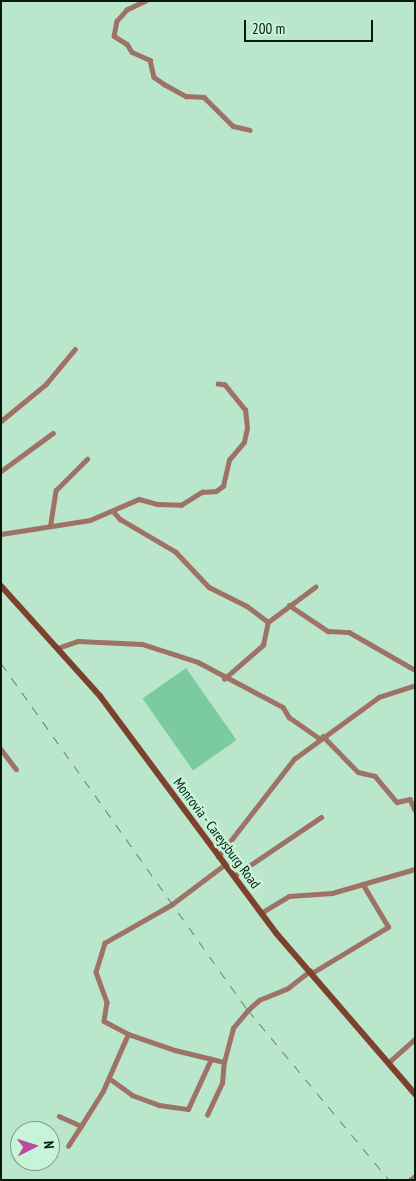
<!DOCTYPE html>
<html>
<head>
<meta charset="utf-8">
<style>
	body { margin:0 }
	#map { position:relative; width:416px; height:1181px; overflow:hidden; background:#bae6cb; font-family:"PT Sans Narrow",sans-serif }
	div>[style] { position:absolute }
	[style*='--x'] { left:calc(var(--x)*1px); top:calc(var(--y)*1px); width:calc(var(--w)*1px); rotate:calc(var(--a)*1deg) }
	.green>* { inset:0; background:#7bcb9e; transform-origin:0 0 }
	.minor>* { height:4.5px; margin:-2.25px; padding:0 2.25px; transform-origin:2.25px; border-radius:2.25px; background:#9e7365 }
	.secondary>* { height:6px; margin:-3px; padding:0 3px; transform-origin:3px; border-radius:3px; background:#7d412d }
	.rail>* { height:1px; margin-top:-0.5px; transform-origin:0; background:repeating-linear-gradient(90deg,#638270 0 9px,transparent 0 18px) }
	span { translate:-50% -50%; white-space:nowrap; text-align:center; line-height:1.15; -webkit-text-stroke:5px #c7f4d8; paint-order:stroke }
	.street-label { font-size:14px; color:#07180f }
	.frame { position:absolute; inset:0; border:2px solid #07180f; pointer-events:none }
	.north { position:absolute; left:10px; top:1121px; width:50px; height:50px; box-sizing:border-box; background:#c7f4d8; border:1px solid #7a9c88; border-radius:50%; rotate:85deg; font-size:14px; font-weight:700; line-height:20px; text-align:center; color:#07180f }
	.north::after { content:''; display:block; margin:auto; width:18px; height:22px; background:#be49a1; clip-path:polygon(50% 0,100% 100%,50% 72%,0 100%) }
	.scale { position:absolute; left:244px; top:20px; width:129px; height:22px; box-sizing:border-box; border:2px solid #07180f; border-top:0; padding-left:6px; font-size:15px; line-height:18px; white-space:nowrap; color:#07180f; -webkit-text-stroke:4px #c7f4d8; paint-order:stroke }
</style>
</head>
<body>
<div id="map">
	<div class="green">
		<div style="left:186px;top:668px;width:88px;height:53px;rotate:55deg"></div>
	</div>
	<div class="minor">
		<div style="--x:146;--y:1;--w:21;--a:155"></div>
		<div style="--x:127;--y:10;--w:15;--a:132"></div>
		<div style="--x:117;--y:21;--w:15;--a:101"></div>
		<div style="--x:114;--y:36;--w:15;--a:32"></div>
		<div style="--x:127;--y:44;--w:9;--a:58"></div>
		<div style="--x:132;--y:52;--w:20;--a:24"></div>
		<div style="--x:150;--y:60;--w:17;--a:77"></div>
		<div style="--x:154;--y:77;--w:12;--a:35"></div>
		<div style="--x:164;--y:84;--w:25;--a:29"></div>
		<div style="--x:186;--y:96;--w:18;--a:3"></div>
		<div style="--x:204;--y:97;--w:41;--a:45"></div>
		<div style="--x:233;--y:126;--w:17;--a:13"></div>
		<div style="--x:1;--y:421;--w:58;--a:-39.4"></div>
		<div style="--x:46;--y:384;--w:45;--a:-50.4"></div>
		<div style="--x:1;--y:471;--w:64;--a:-36.2"></div>
		<div style="--x:113;--y:511;--w:11;--a:49"></div>
		<div style="--x:120;--y:519;--w:65;--a:30.5"></div>
		<div style="--x:176;--y:552;--w:48;--a:46.7"></div>
		<div style="--x:209;--y:587;--w:42;--a:26.6"></div>
		<div style="--x:247;--y:606;--w:26;--a:37"></div>
		<div style="--x:268;--y:622;--w:59;--a:-36.7"></div>
		<div style="--x:50;--y:526;--w:36;--a:-81"></div>
		<div style="--x:56;--y:490;--w:44;--a:-45"></div>
		<div style="--x:1;--y:534;--w:90;--a:-8.9"></div>
		<div style="--x:90;--y:520;--w:53;--a:-23.2"></div>
		<div style="--x:139;--y:499;--w:20;--a:15"></div>
		<div style="--x:158;--y:504;--w:23;--a:2"></div>
		<div style="--x:181;--y:505;--w:25;--a:-32"></div>
		<div style="--x:202;--y:492;--w:14;--a:-4"></div>
		<div style="--x:216;--y:491;--w:9;--a:-36"></div>
		<div style="--x:223;--y:486;--w:27;--a:-77"></div>
		<div style="--x:229;--y:460;--w:23;--a:-50"></div>
		<div style="--x:244;--y:442;--w:14;--a:-78"></div>
		<div style="--x:247;--y:428;--w:18;--a:-96"></div>
		<div style="--x:245;--y:410;--w:32;--a:-129"></div>
		<div style="--x:225;--y:385;--w:7;--a:-172"></div>
		<div style="--x:289;--y:605;--w:47;--a:33.7"></div>
		<div style="--x:328;--y:631;--w:21;--a:3"></div>
		<div style="--x:349;--y:632;--w:76;--a:29.9"></div>
		<div style="--x:58;--y:648;--w:21;--a:-19"></div>
		<div style="--x:78;--y:641;--w:64;--a:2.7"></div>
		<div style="--x:142;--y:644;--w:59;--a:17.8"></div>
		<div style="--x:198;--y:662;--w:96;--a:27.9"></div>
		<div style="--x:283;--y:707;--w:12;--a:59"></div>
		<div style="--x:289;--y:717;--w:37;--a:35"></div>
		<div style="--x:224;--y:679;--w:52;--a:-41.1"></div>
		<div style="--x:263;--y:645;--w:24;--a:-78"></div>
		<div style="--x:323;--y:736;--w:50;--a:45.8"></div>
		<div style="--x:358;--y:772;--w:17;--a:13"></div>
		<div style="--x:375;--y:776;--w:34;--a:50"></div>
		<div style="--x:397;--y:802;--w:13;--a:-13"></div>
		<div style="--x:410;--y:799;--w:12;--a:66"></div>
		<div style="--x:1;--y:749;--w:25;--a:53"></div>
		<div style="--x:218;--y:857;--w:124;--a:-52.2"></div>
		<div style="--x:294;--y:759;--w:105;--a:-36.1"></div>
		<div style="--x:379;--y:697;--w:38;--a:-18"></div>
		<div style="--x:225;--y:865;--w:66;--a:143"></div>
		<div style="--x:172;--y:905;--w:77;--a:150.4"></div>
		<div style="--x:105;--y:943;--w:30;--a:107"></div>
		<div style="--x:96;--y:972;--w:32;--a:70"></div>
		<div style="--x:107;--y:1002;--w:19;--a:99"></div>
		<div style="--x:104;--y:1021;--w:27;--a:28"></div>
		<div style="--x:128;--y:1034;--w:50;--a:18.8"></div>
		<div style="--x:175;--y:1050;--w:50;--a:13.8"></div>
		<div style="--x:224;--y:1062;--w:35;--a:-75"></div>
		<div style="--x:233;--y:1028;--w:23;--a:-50"></div>
		<div style="--x:248;--y:1010;--w:15;--a:-42"></div>
		<div style="--x:259;--y:1000;--w:31;--a:-22"></div>
		<div style="--x:288;--y:988;--w:28;--a:-38"></div>
		<div style="--x:234;--y:876;--w:105;--a:-34.1"></div>
		<div style="--x:261;--y:913;--w:33;--a:-31"></div>
		<div style="--x:289;--y:896;--w:43;--a:-4"></div>
		<div style="--x:332;--y:893;--w:86;--a:-16.1"></div>
		<div style="--x:312;--y:973;--w:89;--a:-31.2"></div>
		<div style="--x:388;--y:927;--w:49;--a:-120.8"></div>
		<div style="--x:388;--y:1063;--w:36;--a:-42"></div>
		<div style="--x:109;--y:1078;--w:29;--a:36"></div>
		<div style="--x:132;--y:1095;--w:29;--a:20"></div>
		<div style="--x:159;--y:1105;--w:29;--a:8"></div>
		<div style="--x:188;--y:1109;--w:55;--a:-65.3"></div>
		<div style="--x:207;--y:1115;--w:35;--a:-65"></div>
		<div style="--x:222;--y:1083;--w:21;--a:-85"></div>
		<div style="--x:59;--y:1116;--w:24;--a:24"></div>
		<div style="--x:81;--y:1126;--w:41;--a:-57.8"></div>
		<div style="--x:103;--y:1091;--w:62;--a:-66.3"></div>
		<div style="--x:68;--y:1146;--w:24;--a:-57"></div>
		<div style="--x:410;--y:1180;--w:6;--a:-39"></div>
	</div>
	<div class="secondary">
		<div style="--x:1;--y:586;--w:148;--a:48"></div>
		<div style="--x:100;--y:696;--w:295;--a:53.4"></div>
		<div style="--x:276;--y:933;--w:213;--a:49.2"></div>
	</div>
	<div class="rail">
		<div style="--x:1;--y:663;--w:426;--a:54.6"></div>
		<div style="--x:248;--y:1010;--w:221;--a:50.3"></div>
	</div>
	<div class="street-label">
		<span style="left:217px;top:833px;rotate:53deg">Monrovia - Careysburg Road</span>
	</div>
	<div class="frame"></div>
	<div class="north">N</div>
	<div class="scale">200 m</div>
</div>
</body>
</html>
